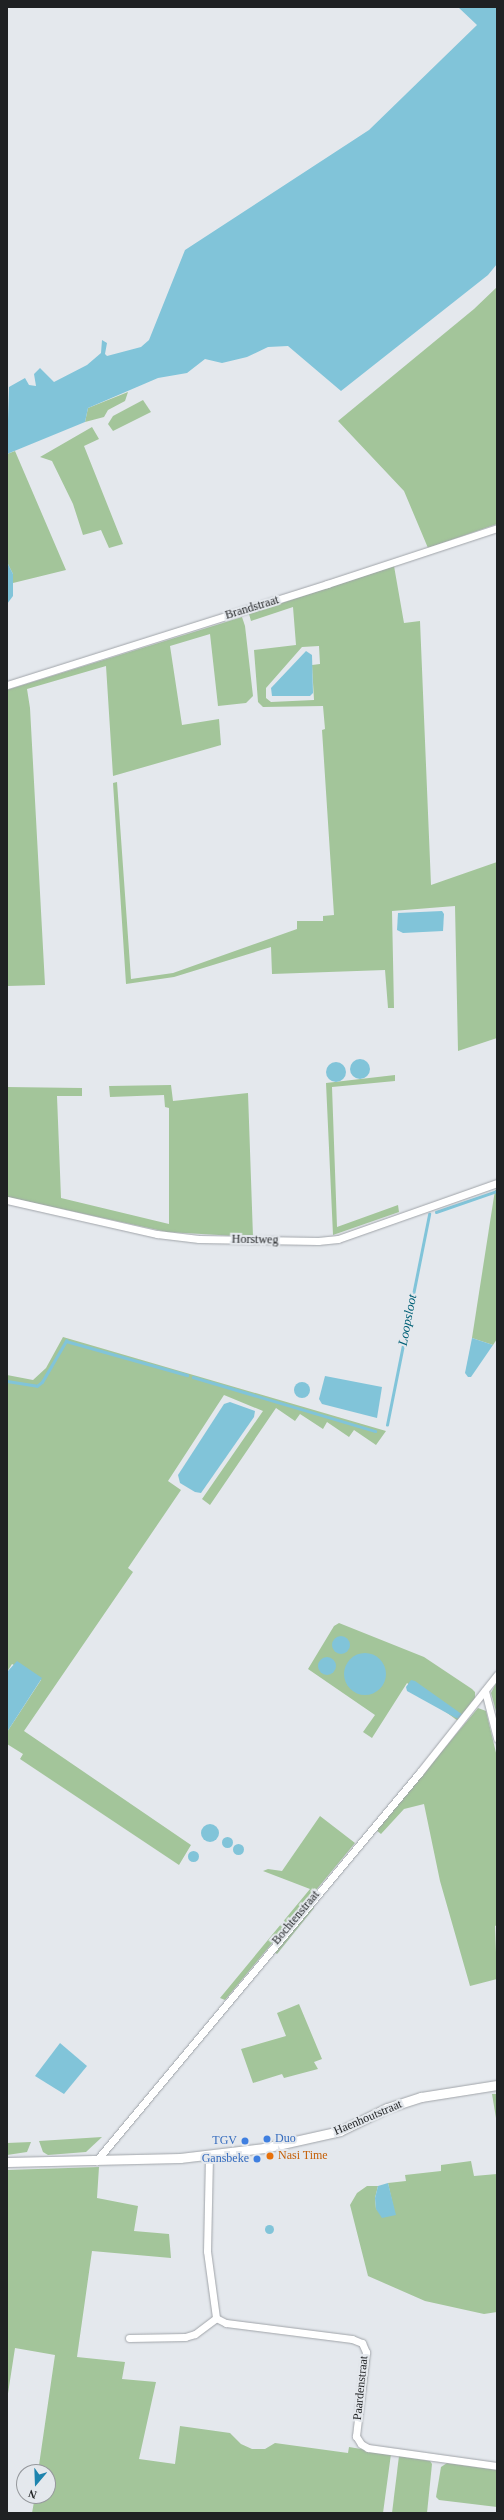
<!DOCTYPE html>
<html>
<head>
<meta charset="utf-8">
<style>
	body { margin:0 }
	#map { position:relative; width:504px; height:2520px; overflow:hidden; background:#e4e8ed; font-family:"Times New Roman",serif }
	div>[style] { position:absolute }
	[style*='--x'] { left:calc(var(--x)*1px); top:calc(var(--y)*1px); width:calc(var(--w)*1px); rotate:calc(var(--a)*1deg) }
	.green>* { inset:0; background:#a3c59a }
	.water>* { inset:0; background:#81c4d9 }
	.round { border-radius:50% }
	.stream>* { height:2.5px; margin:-1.25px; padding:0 1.25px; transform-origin:1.25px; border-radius:1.25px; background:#81c4d9 }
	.roads { filter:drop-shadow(0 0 1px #a0a4a9) drop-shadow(0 0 1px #a0a4a9) }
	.minor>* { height:7px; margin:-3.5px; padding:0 3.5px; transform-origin:3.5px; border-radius:3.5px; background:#fff }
	.tertiary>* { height:9px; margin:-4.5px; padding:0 4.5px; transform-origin:4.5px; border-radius:4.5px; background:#fff }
	.dots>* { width:11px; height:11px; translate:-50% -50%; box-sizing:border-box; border:2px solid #e4e8ed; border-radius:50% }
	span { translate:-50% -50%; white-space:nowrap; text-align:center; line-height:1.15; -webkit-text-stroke:4px #e4e8ed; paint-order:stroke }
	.street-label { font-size:12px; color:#1f2123 }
	.shop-label { font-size:12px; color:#366cbe }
	.left { translate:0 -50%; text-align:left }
	.right { translate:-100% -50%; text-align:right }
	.food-label { font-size:12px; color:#c56008 }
	.water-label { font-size:13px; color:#006076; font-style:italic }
	.frame { position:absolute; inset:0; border:8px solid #1f2123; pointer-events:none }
	.north { position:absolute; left:16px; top:2464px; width:40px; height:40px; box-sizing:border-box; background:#e4e8ed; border:1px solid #95989c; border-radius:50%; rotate:199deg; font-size:11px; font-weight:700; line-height:16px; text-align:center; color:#1f2123 }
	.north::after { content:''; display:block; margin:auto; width:14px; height:18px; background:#1e84ae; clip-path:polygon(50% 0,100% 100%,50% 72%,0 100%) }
</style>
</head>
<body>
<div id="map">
	<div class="green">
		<div style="clip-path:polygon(497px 287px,497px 524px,428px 548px,404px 491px,338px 421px,474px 309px)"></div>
		<div style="clip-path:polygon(128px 392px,125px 401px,108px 410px,104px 417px,85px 422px,88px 408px)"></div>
		<div style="clip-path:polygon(143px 400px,151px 412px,113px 431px,108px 424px,113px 416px)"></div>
		<div style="clip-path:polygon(92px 427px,99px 439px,84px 446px,123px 544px,109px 548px,101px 530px,83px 535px,73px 504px,52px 461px,40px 457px)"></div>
		<div style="clip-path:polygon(15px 451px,66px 570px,13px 583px,13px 574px,7px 562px,7px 454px)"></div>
		<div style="clip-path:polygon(evenodd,394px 566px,404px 623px,420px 621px,431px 885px,497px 862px,497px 1038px,458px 1051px,455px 906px,392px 911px,394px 1008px,388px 1008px,385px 970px,272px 974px,271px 947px,174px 977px,126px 984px,113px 783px,117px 782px,131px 979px,173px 973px,297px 929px,297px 921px,323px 921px,323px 916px,334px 915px,322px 730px,325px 729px,323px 706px,263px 707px,258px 702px,254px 650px,296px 645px,293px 607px,251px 621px,249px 614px,394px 566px,319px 646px,320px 664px,312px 665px,314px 700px,271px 702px,266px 698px,266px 688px,302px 647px,319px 646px)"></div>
		<div style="clip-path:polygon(242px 617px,245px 626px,253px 696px,246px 703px,218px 706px,210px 634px,170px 646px,182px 725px,219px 719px,221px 745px,113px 776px,106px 666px,27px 689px,30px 708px,45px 985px,7px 986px,7px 690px)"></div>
		<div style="clip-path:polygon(395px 1075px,395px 1081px,332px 1087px,337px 1227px,398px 1205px,399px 1212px,333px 1235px,326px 1083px)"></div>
		<div style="clip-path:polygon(171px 1085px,173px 1101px,248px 1093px,253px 1237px,167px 1232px,7px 1197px,7px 1087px,82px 1088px,82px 1096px,57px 1096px,61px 1198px,169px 1224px,169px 1108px,165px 1107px,164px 1095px,110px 1097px,109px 1086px)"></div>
		<div style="clip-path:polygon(495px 1190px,497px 1190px,497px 1339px,493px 1345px,472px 1338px)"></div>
		<div style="clip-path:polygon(63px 1337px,386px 1431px,376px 1445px,354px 1430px,349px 1437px,327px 1422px,323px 1429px,300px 1414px,295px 1421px,276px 1408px,210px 1505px,202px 1499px,263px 1411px,224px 1395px,168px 1481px,181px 1490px,128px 1568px,133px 1572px,24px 1731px,191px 1845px,179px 1865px,20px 1759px,23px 1754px,7px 1744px,7px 1732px,41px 1680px,12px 1664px,7px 1672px,7px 1375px,33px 1380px,46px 1368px)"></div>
		<div style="clip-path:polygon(339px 1623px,424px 1657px,472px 1689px,475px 1692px,475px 1698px,458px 1721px,407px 1683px,372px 1738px,363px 1732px,375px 1715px,308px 1669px,334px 1626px)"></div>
		<div style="clip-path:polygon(497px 1681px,497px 1715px,491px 1693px)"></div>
		<div style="clip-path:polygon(478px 1708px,486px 1711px,497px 1757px,497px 1925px,495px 1926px,497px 1979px,470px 1986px,440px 1881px,424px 1804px,404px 1809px,381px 1834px,376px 1830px)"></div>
		<div style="clip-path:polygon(320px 1816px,355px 1843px,225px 2000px,220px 1998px,310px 1889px,263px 1871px,268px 1869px,282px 1871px)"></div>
		<div style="clip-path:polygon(312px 1903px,314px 1908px,277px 1954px,274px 1952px)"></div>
		<div style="clip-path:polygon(299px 2004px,322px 2059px,314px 2062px,318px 2069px,284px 2078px,282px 2074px,253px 2083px,241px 2049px,286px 2036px,277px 2013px)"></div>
		<div style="clip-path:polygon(492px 2094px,497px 2094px,497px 2124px)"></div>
		<div style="clip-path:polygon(102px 2137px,86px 2152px,48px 2155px,43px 2152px,39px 2141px)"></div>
		<div style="clip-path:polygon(31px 2142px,27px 2152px,7px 2155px,7px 2143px)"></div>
		<div style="clip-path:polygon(471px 2161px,474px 2176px,497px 2174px,497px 2312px,484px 2314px,425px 2301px,368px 2276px,350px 2205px,357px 2193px,367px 2186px,378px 2186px,375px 2198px,376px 2209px,395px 2215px,388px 2183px,406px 2181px,405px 2175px,441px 2171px,441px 2165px)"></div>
		<div style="clip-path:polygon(99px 2167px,97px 2198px,138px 2206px,134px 2231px,169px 2234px,171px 2258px,92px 2251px,77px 2357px,125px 2362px,122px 2379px,156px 2382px,139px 2459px,175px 2464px,180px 2426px,230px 2433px,241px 2444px,252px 2449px,265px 2449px,275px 2443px,348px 2453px,349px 2447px,391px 2454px,383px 2513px,32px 2513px,35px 2496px,48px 2496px,48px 2472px,38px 2472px,55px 2355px,15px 2348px,7px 2400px,7px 2170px)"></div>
		<div style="clip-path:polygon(399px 2456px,430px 2461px,432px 2464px,427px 2513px,392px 2513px)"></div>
		<div style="clip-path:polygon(447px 2463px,497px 2470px,497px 2507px,439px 2500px,436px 2497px,441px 2467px)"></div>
	</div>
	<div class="water">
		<div style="clip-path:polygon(458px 7px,497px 7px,497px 264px,488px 275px,341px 391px,288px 346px,268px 347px,247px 357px,222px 363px,205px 359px,187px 373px,158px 378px,88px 408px,85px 422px,7px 454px,9px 387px,25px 378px,29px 385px,36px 386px,34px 374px,40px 368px,54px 382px,87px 365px,101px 353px,102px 340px,107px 343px,105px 354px,107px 356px,141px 347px,149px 340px,185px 250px,369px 130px,477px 25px)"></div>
		<div style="clip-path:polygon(7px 562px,13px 574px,13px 596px,7px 604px)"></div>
		<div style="clip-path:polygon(306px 651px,312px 655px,313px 693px,310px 696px,272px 696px,271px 688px)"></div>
		<div style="clip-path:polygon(442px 911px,444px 914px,443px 931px,403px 933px,397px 930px,398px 913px)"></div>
		<div class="round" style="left:350px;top:1059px;width:20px;height:20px"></div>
		<div class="round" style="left:326px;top:1062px;width:20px;height:20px"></div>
		<div style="clip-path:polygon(472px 1338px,493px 1345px,471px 1377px,468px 1377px,465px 1373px)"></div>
		<div style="clip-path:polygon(325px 1376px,382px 1387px,377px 1418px,322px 1404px,319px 1399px)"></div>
		<div class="round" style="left:294px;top:1382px;width:16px;height:16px"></div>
		<div style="clip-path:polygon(230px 1402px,255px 1411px,254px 1417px,201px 1493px,195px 1492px,180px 1483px,178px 1475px,224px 1404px)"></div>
		<div class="round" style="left:332px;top:1636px;width:18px;height:18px"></div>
		<div class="round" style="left:344px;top:1653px;width:42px;height:42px"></div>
		<div class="round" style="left:318px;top:1657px;width:18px;height:18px"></div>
		<div style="clip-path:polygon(17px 1661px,42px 1678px,7px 1732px,7px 1672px)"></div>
		<div style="clip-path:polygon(411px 1680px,415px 1681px,463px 1715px,459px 1719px,454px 1717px,407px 1691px,406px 1687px)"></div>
		<div class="round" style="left:201px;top:1824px;width:18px;height:18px"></div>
		<div class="round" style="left:221.5px;top:1836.5px;width:11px;height:11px"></div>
		<div class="round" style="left:232.5px;top:1843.5px;width:11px;height:11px"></div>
		<div class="round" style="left:187.5px;top:1850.5px;width:11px;height:11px"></div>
		<div style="clip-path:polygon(60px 2043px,87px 2066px,64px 2094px,35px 2076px)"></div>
		<div style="clip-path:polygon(388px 2183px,396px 2215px,382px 2218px,376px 2209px,375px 2198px,378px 2186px)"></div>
		<div class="round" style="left:264.5px;top:2224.5px;width:9px;height:9px"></div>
	</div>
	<div class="stream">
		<div style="--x:436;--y:1212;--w:65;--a:-19"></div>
		<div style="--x:193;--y:1377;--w:190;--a:16.5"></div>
		<div style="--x:7;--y:1381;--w:30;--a:9"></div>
		<div style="--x:37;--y:1386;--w:6;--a:-39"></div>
		<div style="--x:42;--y:1382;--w:48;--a:-59.7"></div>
		<div style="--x:66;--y:1341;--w:126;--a:15.7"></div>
		<div style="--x:387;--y:1425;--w:215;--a:-78.7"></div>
	</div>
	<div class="roads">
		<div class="minor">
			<div style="--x:7;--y:685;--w:336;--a:-17.5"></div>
			<div style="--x:327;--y:584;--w:179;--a:-18.2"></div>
			<div style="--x:7;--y:1200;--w:154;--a:12.8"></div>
			<div style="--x:157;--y:1234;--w:42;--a:6.8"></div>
			<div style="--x:199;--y:1239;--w:119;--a:1"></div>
			<div style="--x:318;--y:1241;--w:20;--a:-6"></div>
			<div style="--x:338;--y:1239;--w:169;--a:-19.4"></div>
			<div style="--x:485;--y:1691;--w:49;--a:75.7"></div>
			<div style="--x:209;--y:2156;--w:95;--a:91.2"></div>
			<div style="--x:207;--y:2251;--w:68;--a:82.3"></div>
			<div style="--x:96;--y:2161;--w:506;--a:-50.21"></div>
			<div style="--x:420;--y:1772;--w:124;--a:-51.6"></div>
			<div style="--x:129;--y:2338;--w:56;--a:-1"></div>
			<div style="--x:185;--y:2337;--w:10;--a:-17"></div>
			<div style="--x:195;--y:2334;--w:26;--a:-37"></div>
			<div style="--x:216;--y:2318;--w:11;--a:27"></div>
			<div style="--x:226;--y:2323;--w:127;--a:7.2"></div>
			<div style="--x:352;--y:2339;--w:11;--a:22"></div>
			<div style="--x:362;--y:2343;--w:10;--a:66"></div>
			<div style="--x:366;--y:2352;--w:85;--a:96.8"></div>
			<div style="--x:356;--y:2436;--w:9;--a:58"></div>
			<div style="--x:361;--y:2444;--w:8;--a:30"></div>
			<div style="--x:368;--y:2448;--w:130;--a:7.9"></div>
		</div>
		<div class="tertiary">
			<div style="--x:7;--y:2162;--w:173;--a:-1.3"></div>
			<div style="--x:180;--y:2158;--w:85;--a:-6.8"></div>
			<div style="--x:264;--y:2148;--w:78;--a:-12.6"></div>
			<div style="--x:340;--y:2131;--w:52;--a:-26.1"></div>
			<div style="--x:387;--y:2108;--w:36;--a:-18"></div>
			<div style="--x:421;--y:2097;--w:77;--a:-9"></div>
		</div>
	</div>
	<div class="dots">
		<div style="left:267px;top:2139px;background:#3f7fe0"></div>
		<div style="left:245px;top:2141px;background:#3f7fe0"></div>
		<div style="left:270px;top:2156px;background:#e8710a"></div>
		<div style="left:257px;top:2159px;background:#3f7fe0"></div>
	</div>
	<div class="street-label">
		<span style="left:252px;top:608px;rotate:-17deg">Brandstraat</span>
		<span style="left:255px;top:1240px;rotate:1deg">Horstweg</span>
		<span style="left:296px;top:1918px;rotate:-50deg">Bochtenstraat</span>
		<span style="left:368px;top:2118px;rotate:-23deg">Haenhoutstraat</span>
		<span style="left:361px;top:2388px;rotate:-84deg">Paardenstraat</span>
	</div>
	<div class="shop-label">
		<span class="left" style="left:275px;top:2139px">Duo</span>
		<span class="right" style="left:237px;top:2141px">TGV</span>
		<span class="right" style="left:249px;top:2159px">Gansbeke</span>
	</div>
	<div class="food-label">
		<span class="left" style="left:278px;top:2156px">Nasi Time</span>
	</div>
	<div class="water-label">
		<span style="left:408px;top:1320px;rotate:-79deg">Loopsloot</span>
	</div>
	<div class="frame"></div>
	<div class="north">N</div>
</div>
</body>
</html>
